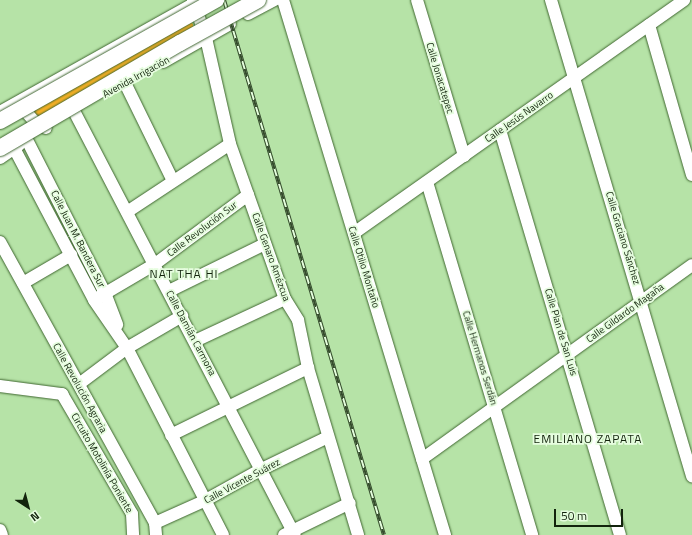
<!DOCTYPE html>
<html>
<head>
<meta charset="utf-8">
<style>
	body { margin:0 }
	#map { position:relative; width:692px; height:535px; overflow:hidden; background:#b6e3a7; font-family:"Titillium Web",sans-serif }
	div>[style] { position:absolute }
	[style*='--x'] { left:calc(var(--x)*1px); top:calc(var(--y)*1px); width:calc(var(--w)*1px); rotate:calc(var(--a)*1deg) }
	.green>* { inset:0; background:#f9b225 }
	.roads { filter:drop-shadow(0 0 1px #406731) drop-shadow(0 0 1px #406731) }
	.minor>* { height:12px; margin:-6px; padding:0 6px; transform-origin:6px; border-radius:6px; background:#fff }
	.rail>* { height:4px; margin-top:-2px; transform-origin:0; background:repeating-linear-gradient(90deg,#e6fddf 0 8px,#344a2c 0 16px); box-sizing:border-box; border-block:1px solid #344a2c }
	.bridges { filter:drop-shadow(0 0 1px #406731) drop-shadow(0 0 1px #406731) }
	.major-bridge>* { height:16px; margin:-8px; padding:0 8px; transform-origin:8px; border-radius:8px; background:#fff }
	span { translate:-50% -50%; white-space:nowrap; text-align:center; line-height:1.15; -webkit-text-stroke:3.5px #e6fddf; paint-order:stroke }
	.street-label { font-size:10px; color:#12230c }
	.quarter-label { font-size:12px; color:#12230c; letter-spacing:1px }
	.north { position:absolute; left:8px; top:487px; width:40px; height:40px; -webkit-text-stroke:3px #e6fddf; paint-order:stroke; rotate:144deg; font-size:11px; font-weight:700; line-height:16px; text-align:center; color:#12230c }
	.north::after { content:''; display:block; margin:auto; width:14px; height:18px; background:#12230c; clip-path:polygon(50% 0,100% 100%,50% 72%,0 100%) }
	.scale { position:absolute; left:554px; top:509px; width:69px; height:18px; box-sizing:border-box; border:2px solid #12230c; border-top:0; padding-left:5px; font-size:12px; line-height:14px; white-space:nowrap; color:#12230c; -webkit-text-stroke:3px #e6fddf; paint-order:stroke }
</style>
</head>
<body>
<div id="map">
	<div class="green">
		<div style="clip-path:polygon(186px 19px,193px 24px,193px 28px,35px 122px,26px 112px)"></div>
	</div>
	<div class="roads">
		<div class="minor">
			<div style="--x:193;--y:0;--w:40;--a:71.1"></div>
			<div style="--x:206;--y:38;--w:109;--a:77.2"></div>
			<div style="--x:230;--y:144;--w:164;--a:70.5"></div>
			<div style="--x:285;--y:299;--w:25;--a:58"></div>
			<div style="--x:298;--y:320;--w:49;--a:78.2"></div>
			<div style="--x:308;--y:368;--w:174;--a:73.3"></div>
			<div style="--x:283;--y:0;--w:559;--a:73.15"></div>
			<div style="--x:417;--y:0;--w:163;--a:73.2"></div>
			<div style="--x:551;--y:0;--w:497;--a:73.5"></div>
			<div style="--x:248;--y:14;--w:30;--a:-28"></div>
			<div style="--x:649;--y:25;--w:156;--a:74"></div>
			<div style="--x:163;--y:62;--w:77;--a:-29.6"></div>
			<div style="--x:125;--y:83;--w:109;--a:63.9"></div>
			<div style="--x:29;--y:98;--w:16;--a:94"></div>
			<div style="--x:28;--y:114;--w:8;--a:50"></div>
			<div style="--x:33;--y:120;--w:15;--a:32"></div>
			<div style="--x:74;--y:111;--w:478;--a:62.5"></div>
			<div style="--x:0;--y:112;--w:229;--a:-29.2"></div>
			<div style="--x:500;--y:130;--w:422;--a:73.5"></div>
			<div style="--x:27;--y:140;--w:172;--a:63"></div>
			<div style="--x:105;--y:293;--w:34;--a:69"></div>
			<div style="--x:14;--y:148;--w:172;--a:62.2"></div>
			<div style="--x:94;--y:300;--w:58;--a:55.5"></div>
			<div style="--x:127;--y:348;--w:210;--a:62.8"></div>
			<div style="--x:0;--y:158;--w:24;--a:-35"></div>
			<div style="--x:427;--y:182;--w:368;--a:73.4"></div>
			<div style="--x:127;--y:212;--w:123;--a:-33.4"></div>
			<div style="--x:354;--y:233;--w:404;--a:-35.2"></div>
			<div style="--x:0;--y:242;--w:321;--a:61.1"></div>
			<div style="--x:155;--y:523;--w:12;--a:85"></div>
			<div style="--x:23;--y:283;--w:56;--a:-30.3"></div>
			<div style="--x:169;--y:291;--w:107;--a:-26.1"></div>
			<div style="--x:99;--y:297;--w:65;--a:-30.5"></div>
			<div style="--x:155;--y:264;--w:116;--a:-36.6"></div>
			<div style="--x:195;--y:341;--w:99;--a:-25"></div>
			<div style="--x:79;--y:384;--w:60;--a:-36.9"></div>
			<div style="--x:127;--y:348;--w:64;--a:-30.2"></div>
			<div style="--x:0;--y:386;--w:63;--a:7.4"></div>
			<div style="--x:62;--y:394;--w:139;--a:59.7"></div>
			<div style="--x:132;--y:514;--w:21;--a:87"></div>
			<div style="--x:171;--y:435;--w:153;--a:-26.1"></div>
			<div style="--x:422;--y:459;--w:332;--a:-35.7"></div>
			<div style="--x:155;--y:523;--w:54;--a:-24.2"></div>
			<div style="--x:204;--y:501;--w:66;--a:-28.9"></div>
			<div style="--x:262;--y:469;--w:73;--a:-25.9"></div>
			<div style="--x:0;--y:530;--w:5;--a:68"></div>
			<div style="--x:284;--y:535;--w:73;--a:-25.9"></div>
		</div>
	</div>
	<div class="rail">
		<div style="--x:224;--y:0;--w:558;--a:73.35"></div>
	</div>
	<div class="bridges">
		<div class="major-bridge">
			<div style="--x:0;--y:121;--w:248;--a:-29.3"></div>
			<div style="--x:0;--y:148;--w:208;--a:-30.3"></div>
			<div style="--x:180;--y:43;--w:89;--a:-28.9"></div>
		</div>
	</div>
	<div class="street-label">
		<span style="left:136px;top:77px;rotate:-29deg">Avenida Irrigación</span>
		<span style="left:440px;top:78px;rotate:73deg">Calle Jonacatepec</span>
		<span style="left:519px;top:117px;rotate:-35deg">Calle Jesús Navarro</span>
		<span style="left:202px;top:229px;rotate:-37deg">Calle Revolución Sur</span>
		<span style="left:623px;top:238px;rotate:73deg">Calle Graciano Sánchez</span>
		<span style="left:78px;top:239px;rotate:63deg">Calle Juan M. Bandera Sur</span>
		<span style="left:271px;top:257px;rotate:70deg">Calle Genaro Amézcua</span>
		<span style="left:364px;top:267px;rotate:73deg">Calle Otilio Montaño</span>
		<span style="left:625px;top:313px;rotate:-36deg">Calle Gildardo Magaña</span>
		<span style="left:561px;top:332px;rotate:73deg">Calle Plan de San Luis</span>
		<span style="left:191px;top:333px;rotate:62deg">Calle Damián Carmona</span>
		<span style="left:480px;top:358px;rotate:73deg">Calle Hermanos Serdán</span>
		<span style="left:80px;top:388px;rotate:61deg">Calle Revolución Agraria</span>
		<span style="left:102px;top:463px;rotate:60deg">Circuito Motolinía Poniente</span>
		<span style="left:242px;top:481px;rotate:-28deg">Calle Vicente Suárez</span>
	</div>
	<div class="quarter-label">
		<span style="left:184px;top:274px">NAT THA HI</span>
		<span style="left:588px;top:439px">EMILIANO ZAPATA</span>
	</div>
	<div class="north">N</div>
	<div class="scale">50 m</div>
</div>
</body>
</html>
